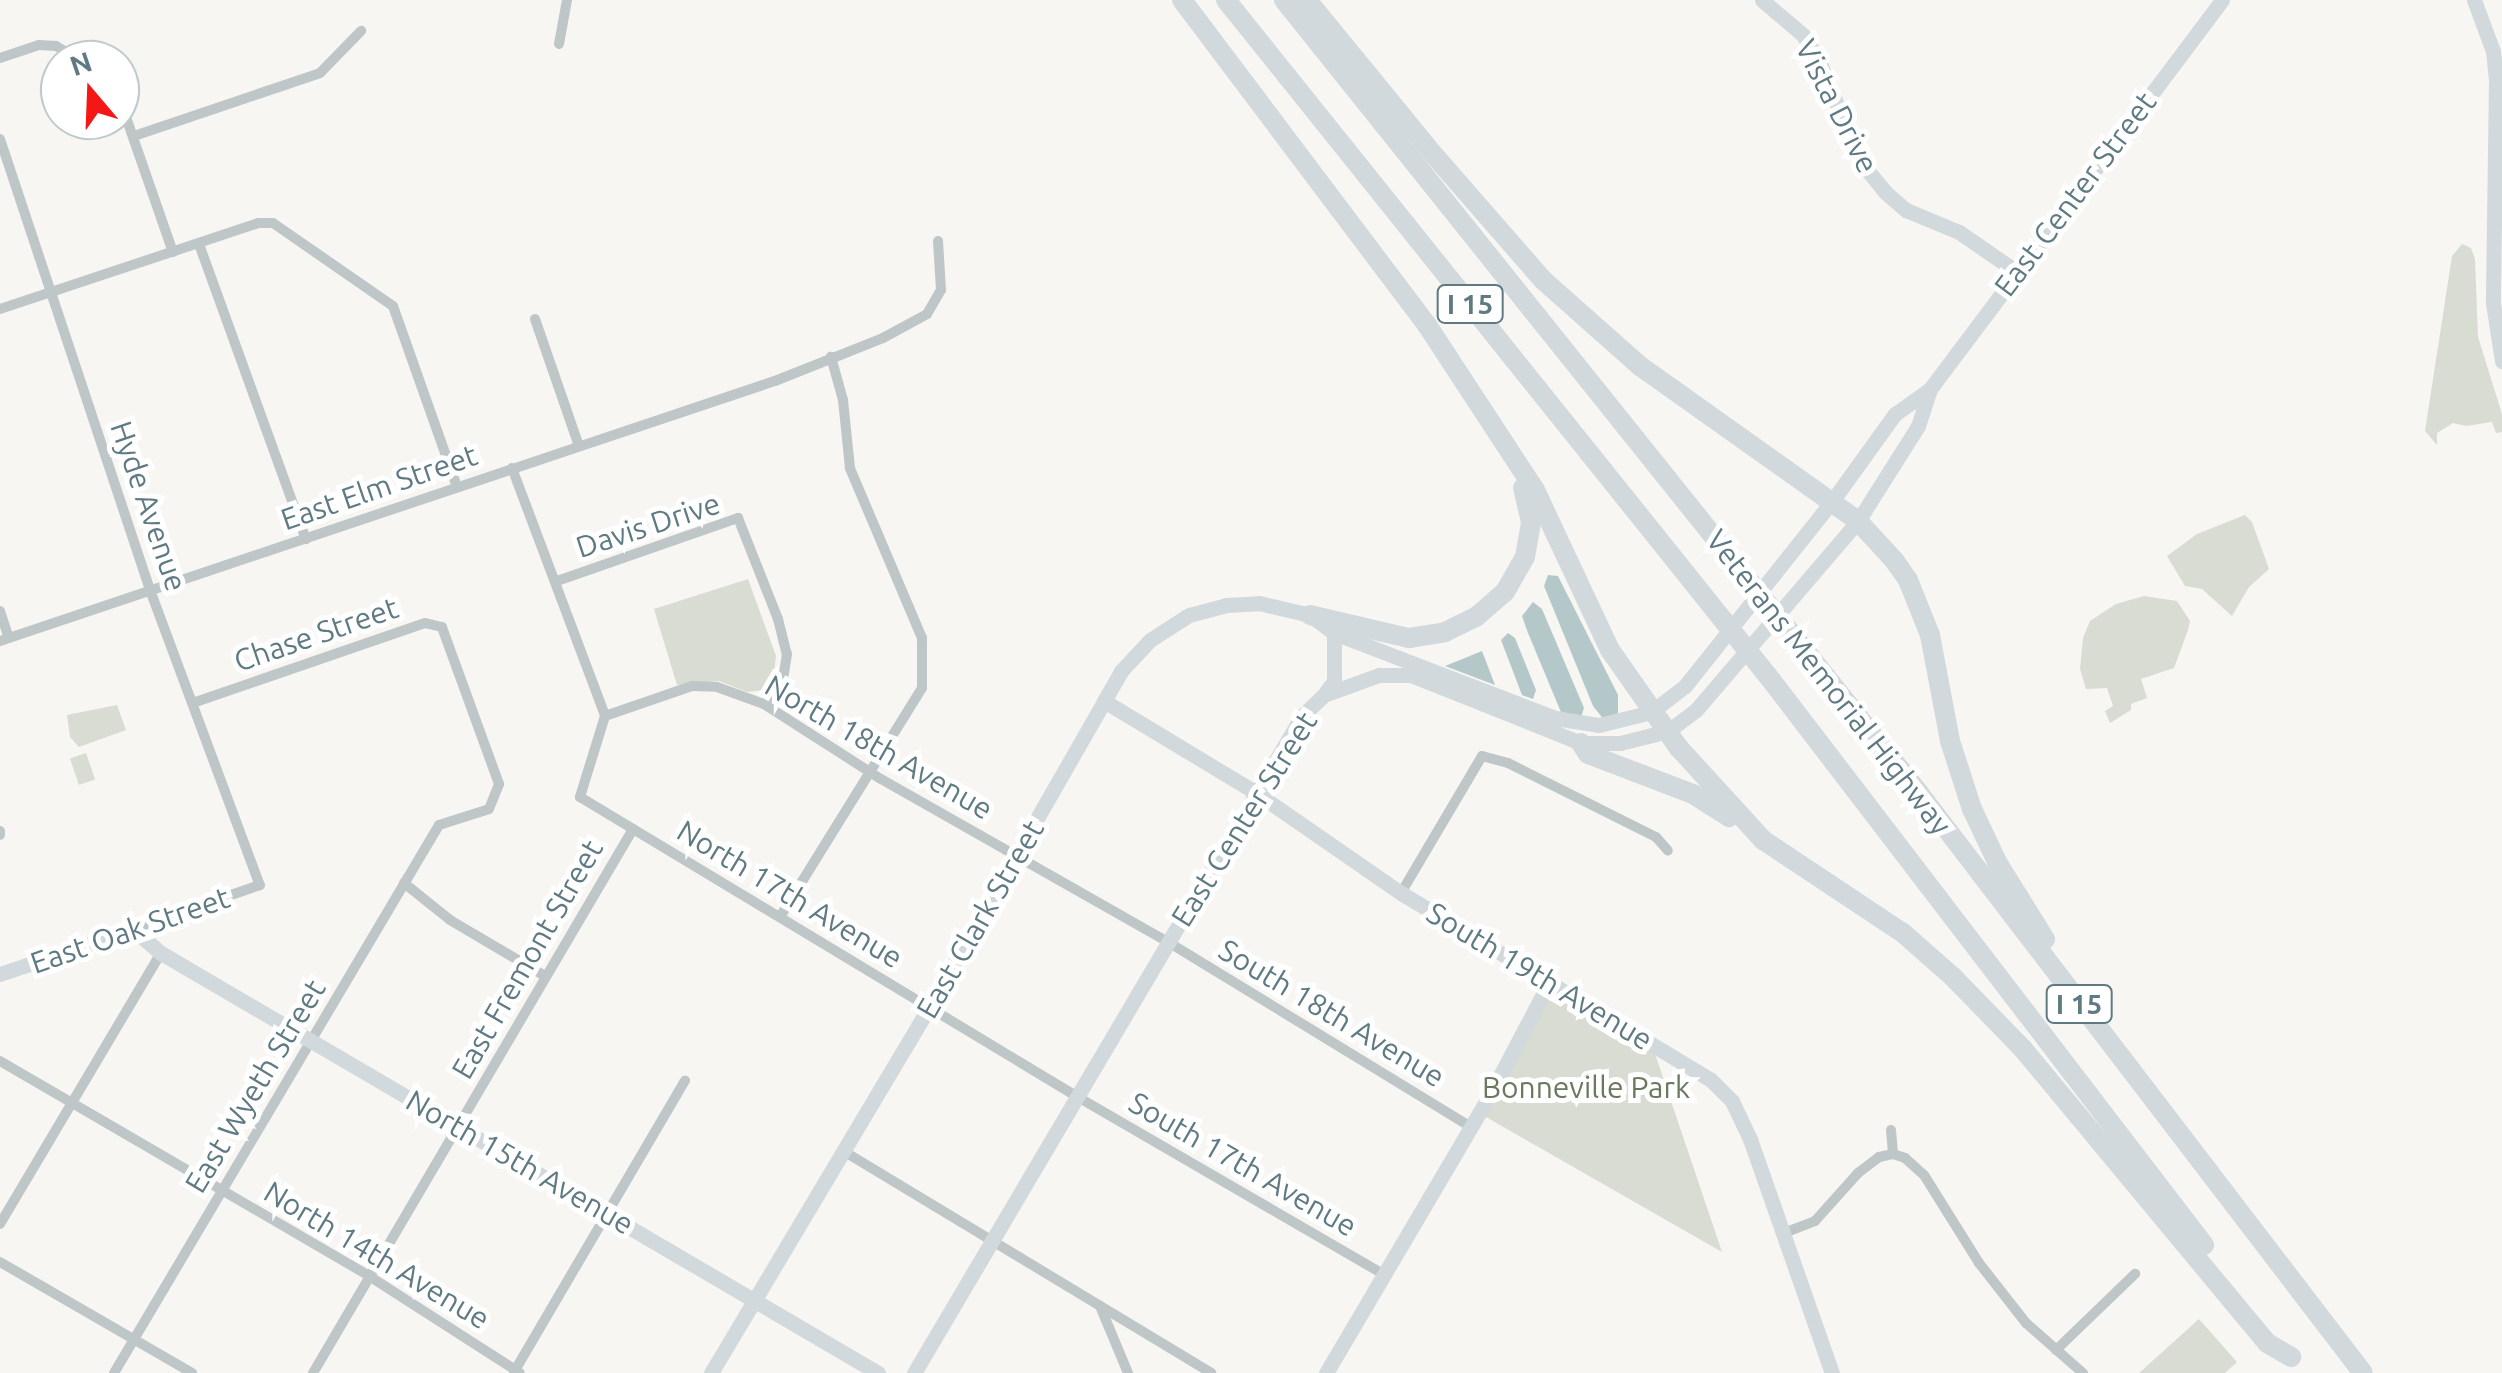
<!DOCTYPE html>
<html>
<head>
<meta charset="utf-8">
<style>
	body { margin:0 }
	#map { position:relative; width:2502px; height:1373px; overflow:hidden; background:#f7f6f3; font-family:Ubuntu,sans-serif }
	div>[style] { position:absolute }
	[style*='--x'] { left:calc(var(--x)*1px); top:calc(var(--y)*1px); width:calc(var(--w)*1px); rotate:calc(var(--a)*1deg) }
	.green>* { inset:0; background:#d8dcd2; transform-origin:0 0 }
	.water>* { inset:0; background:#b5c8c9 }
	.street>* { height:10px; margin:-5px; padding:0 5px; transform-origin:5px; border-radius:5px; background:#bfc6c8 }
	.secondary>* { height:15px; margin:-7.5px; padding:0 7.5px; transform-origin:7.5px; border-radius:7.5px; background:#d2d9dc }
	.highway>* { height:20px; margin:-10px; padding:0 10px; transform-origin:10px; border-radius:10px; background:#d2d9dc }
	span { translate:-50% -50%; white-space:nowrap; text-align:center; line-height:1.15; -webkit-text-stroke:10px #fff; paint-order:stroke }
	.shield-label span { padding:2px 8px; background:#fff; border:2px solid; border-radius:8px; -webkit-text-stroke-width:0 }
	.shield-label { font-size:28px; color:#5f7a82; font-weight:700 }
	.street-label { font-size:30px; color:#5f7a82 }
	.park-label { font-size:30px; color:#69795e }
	.north { position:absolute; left:40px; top:40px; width:100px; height:100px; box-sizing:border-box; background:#fff; border:2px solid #bfcacd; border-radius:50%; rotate:341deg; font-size:28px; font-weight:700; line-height:40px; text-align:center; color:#5f7a82 }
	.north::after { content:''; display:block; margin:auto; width:35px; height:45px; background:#f51715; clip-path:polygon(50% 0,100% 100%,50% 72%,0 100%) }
</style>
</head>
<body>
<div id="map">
	<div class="green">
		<div style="clip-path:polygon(2462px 244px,2471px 248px,2475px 259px,2478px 337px,2502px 414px,2502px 432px,2496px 433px,2492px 422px,2466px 426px,2453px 423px,2437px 433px,2437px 445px,2425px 431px,2452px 256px)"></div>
		<div style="clip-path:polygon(2245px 515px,2252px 522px,2269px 569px,2249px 587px,2232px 616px,2202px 589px,2185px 586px,2167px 556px,2197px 534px)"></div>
		<div style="clip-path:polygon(748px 579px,776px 656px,774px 673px,765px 690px,747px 692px,719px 681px,677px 685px,654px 609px)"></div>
		<div style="clip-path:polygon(2144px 596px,2177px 601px,2190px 621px,2188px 630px,2174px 668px,2141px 679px,2147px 698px,2131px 704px,2131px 710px,2110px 723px,2105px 711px,2113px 706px,2107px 688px,2086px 689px,2080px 669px,2083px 638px,2090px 621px,2116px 604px)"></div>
		<div style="clip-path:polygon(117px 705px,126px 730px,79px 747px,70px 737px,67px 715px)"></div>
		<div style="left:86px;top:753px;width:28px;height:17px;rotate:71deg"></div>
		<div style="clip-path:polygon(1554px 986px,1649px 1036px,1722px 1252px,1479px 1113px)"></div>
		<div style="clip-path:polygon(2199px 1319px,2237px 1362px,2225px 1373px,2139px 1373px)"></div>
	</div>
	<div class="water">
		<div style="clip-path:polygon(1548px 575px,1558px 576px,1618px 695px,1618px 715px,1605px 721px,1593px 706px,1544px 586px)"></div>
		<div style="clip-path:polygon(1533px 602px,1542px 609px,1584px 708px,1581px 717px,1563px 717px,1528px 633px,1522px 616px)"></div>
		<div style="clip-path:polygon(1508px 633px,1515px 638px,1536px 690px,1533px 699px,1522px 695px,1501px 640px)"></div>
		<div style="clip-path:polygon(1482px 651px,1495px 685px,1445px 666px)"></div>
	</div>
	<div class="street">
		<div style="--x:559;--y:44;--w:45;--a:-79.7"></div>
		<div style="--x:0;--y:58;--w:41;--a:-18.4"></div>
		<div style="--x:39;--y:45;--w:17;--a:3"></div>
		<div style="--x:56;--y:46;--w:28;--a:30"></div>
		<div style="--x:120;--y:100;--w:161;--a:70.8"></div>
		<div style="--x:134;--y:136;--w:196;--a:-18.7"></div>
		<div style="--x:320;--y:73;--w:59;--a:-45.7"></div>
		<div style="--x:0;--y:139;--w:475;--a:71.6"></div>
		<div style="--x:150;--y:590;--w:315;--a:69.6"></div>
		<div style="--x:260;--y:885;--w:134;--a:160.9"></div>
		<div style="--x:199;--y:244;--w:314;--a:70.1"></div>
		<div style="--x:0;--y:309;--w:272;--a:-18.4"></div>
		<div style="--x:258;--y:223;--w:15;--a:0"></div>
		<div style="--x:273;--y:223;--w:146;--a:34.7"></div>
		<div style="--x:393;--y:306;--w:192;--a:70.5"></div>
		<div style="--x:535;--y:319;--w:134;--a:70.9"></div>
		<div style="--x:512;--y:468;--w:265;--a:69.4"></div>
		<div style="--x:605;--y:716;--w:85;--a:107.2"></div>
		<div style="--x:580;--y:797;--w:579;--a:31.08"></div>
		<div style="--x:1076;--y:1096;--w:357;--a:30.1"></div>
		<div style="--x:557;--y:581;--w:192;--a:-19.2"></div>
		<div style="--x:738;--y:518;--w:109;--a:68.4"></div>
		<div style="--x:778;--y:619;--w:36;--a:76"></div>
		<div style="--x:787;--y:654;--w:24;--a:99"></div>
		<div style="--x:783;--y:678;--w:32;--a:126"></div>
		<div style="--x:0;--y:611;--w:28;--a:72"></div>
		<div style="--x:0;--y:641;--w:817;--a:-18.55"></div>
		<div style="--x:775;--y:381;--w:116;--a:-21.7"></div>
		<div style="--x:883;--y:338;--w:50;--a:-28.6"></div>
		<div style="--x:927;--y:314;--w:28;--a:-60"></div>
		<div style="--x:941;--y:290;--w:49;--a:-93.5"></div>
		<div style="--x:605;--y:716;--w:92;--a:-19"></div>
		<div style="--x:692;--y:686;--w:25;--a:2"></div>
		<div style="--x:717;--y:687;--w:50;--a:19.9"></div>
		<div style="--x:764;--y:704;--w:139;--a:32.7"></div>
		<div style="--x:881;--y:779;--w:330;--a:29.6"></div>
		<div style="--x:1168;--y:942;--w:354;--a:31.4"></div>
		<div style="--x:0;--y:831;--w:4;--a:90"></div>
		<div style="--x:404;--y:883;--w:59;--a:38.8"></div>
		<div style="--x:450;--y:920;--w:110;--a:30.5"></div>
		<div style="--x:1401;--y:893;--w:159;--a:-59.4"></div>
		<div style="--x:1482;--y:756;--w:27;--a:15"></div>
		<div style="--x:1508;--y:763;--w:165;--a:26.6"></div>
		<div style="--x:1656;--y:837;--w:18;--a:49"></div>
		<div style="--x:780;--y:917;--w:269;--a:-58.2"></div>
		<div style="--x:922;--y:688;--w:50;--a:-90"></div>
		<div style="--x:922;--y:638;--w:185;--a:-113"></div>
		<div style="--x:850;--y:468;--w:68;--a:-95.9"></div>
		<div style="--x:843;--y:400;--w:45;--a:-105.6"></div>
		<div style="--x:0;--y:1061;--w:427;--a:30.2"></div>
		<div style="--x:369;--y:1276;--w:179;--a:32.7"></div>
		<div style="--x:1891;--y:1130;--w:24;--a:85"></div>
		<div style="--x:845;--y:1152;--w:428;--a:31.1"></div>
		<div style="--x:0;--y:1224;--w:315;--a:-59.3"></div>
		<div style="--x:1784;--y:1233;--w:33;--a:-21"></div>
		<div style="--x:1815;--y:1221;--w:64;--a:-48.1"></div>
		<div style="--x:1858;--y:1173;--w:26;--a:-37"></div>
		<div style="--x:1879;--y:1157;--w:14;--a:-12"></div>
		<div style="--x:1893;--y:1154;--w:13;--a:18"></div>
		<div style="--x:1905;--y:1158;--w:25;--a:42"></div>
		<div style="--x:1924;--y:1175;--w:104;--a:58"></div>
		<div style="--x:1979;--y:1263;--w:76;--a:51.9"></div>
		<div style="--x:2026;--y:1323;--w:76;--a:41.3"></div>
		<div style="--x:0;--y:1262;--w:222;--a:30"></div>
		<div style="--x:1100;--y:1306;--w:73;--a:67.3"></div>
		<div style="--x:2056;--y:1350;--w:110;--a:-43.9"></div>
		<div style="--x:514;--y:1372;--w:338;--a:-59.6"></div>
		<div style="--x:114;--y:1373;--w:637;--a:-59.33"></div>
		<div style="--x:439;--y:825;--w:52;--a:-17.7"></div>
		<div style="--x:489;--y:809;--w:27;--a:-68"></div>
		<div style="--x:499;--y:784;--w:167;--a:-110"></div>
		<div style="--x:442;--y:627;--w:17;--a:-167"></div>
		<div style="--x:425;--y:623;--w:245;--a:161"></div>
		<div style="--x:313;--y:1373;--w:631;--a:-59.53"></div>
	</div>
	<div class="secondary">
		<div style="--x:1762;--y:0;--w:54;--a:40.5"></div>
		<div style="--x:1803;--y:35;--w:31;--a:58"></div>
		<div style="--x:1819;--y:61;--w:108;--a:67.7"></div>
		<div style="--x:1860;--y:161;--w:40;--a:51"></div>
		<div style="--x:1885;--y:192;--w:28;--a:41"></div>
		<div style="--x:1906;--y:210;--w:57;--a:22.5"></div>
		<div style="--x:1959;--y:232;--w:70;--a:34.6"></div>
		<div style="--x:2474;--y:0;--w:54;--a:69.6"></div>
		<div style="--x:2493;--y:51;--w:28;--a:84"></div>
		<div style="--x:2496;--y:79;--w:224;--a:90.8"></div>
		<div style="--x:2493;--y:303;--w:59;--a:81.2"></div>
		<div style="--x:1326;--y:692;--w:14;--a:-54"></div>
		<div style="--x:1334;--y:681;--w:48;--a:-90"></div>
		<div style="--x:1104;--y:701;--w:176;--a:31.1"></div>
		<div style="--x:1255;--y:792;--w:178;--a:34.7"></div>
		<div style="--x:1401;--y:893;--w:362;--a:31.1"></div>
		<div style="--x:1711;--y:1080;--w:30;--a:45"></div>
		<div style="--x:1732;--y:1101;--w:42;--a:64.7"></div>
		<div style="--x:1750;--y:1139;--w:248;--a:70.7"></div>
		<div style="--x:0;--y:974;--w:140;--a:-18.7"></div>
		<div style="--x:133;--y:929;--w:37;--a:41"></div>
		<div style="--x:161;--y:953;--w:831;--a:30.36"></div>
		<div style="--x:711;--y:1373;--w:426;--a:-59.2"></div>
		<div style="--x:929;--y:1007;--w:353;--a:-60.2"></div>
		<div style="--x:1104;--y:701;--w:34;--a:-60"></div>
		<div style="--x:1121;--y:671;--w:42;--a:-46.9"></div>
		<div style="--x:1150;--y:640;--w:46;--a:-32.7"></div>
		<div style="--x:1189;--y:615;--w:38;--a:-15"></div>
		<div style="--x:1226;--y:605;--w:33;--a:-3"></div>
		<div style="--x:1259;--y:603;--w:52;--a:13.2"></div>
		<div style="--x:1310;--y:615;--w:30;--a:37"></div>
		<div style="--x:1334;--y:633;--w:237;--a:21"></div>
		<div style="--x:1555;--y:718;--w:45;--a:9"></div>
		<div style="--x:1599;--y:725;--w:54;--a:-14"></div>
		<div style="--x:1651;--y:712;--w:43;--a:-37.4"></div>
		<div style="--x:1685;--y:686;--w:233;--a:-51.5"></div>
		<div style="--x:1830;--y:504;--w:111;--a:-54.2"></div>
		<div style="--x:1895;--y:414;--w:43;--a:-35.5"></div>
		<div style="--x:914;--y:1373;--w:763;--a:-59.44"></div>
		<div style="--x:1302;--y:716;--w:30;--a:-44"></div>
		<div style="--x:1324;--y:695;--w:59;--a:-20"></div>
		<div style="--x:1379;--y:675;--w:32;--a:0"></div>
		<div style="--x:1411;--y:675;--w:183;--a:21.8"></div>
		<div style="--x:1581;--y:743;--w:39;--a:0"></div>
		<div style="--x:1620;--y:743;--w:49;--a:-14"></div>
		<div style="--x:1668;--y:731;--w:35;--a:-37"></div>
		<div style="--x:1696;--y:710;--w:249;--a:-49.4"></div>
		<div style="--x:1858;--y:521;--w:112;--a:-57.7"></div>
		<div style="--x:1918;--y:426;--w:39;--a:-72"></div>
		<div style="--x:1930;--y:389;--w:486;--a:-53.1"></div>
		<div style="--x:1326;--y:1373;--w:329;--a:-59.5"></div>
		<div style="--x:1493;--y:1089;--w:120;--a:-62.2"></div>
	</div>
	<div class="highway">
		<div style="--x:1182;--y:0;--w:407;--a:53"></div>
		<div style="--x:1427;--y:325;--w:197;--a:56.8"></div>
		<div style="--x:1535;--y:490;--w:177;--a:64.9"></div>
		<div style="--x:1610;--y:650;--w:120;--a:54.9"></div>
		<div style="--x:1679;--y:748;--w:125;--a:47.6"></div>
		<div style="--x:1763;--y:840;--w:168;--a:33.6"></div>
		<div style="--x:1903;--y:933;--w:67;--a:41.3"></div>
		<div style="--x:1953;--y:977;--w:100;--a:45.8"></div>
		<div style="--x:2023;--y:1049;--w:382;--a:50.3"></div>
		<div style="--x:2267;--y:1343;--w:28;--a:30"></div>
		<div style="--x:1226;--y:0;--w:866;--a:51.28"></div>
		<div style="--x:1768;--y:676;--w:717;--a:52.54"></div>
		<div style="--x:1284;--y:0;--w:1016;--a:51.31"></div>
		<div style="--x:1919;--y:793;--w:730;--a:52.57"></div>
		<div style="--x:1307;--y:0;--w:200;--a:50.7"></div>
		<div style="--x:1434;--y:155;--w:166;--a:48.9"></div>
		<div style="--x:1543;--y:280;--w:130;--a:41.6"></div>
		<div style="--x:1640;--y:366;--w:267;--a:35.4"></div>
		<div style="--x:1858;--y:521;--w:53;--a:47.3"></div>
		<div style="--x:1894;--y:560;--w:24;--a:55"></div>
		<div style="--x:1908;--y:580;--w:59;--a:68.2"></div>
		<div style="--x:1930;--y:635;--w:108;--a:79.3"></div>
		<div style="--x:1950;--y:741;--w:71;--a:72.1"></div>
		<div style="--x:1972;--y:809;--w:59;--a:64.7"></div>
		<div style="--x:1997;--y:862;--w:91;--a:58.1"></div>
		<div style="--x:1310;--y:615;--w:102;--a:13.1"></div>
		<div style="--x:1409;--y:638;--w:36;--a:-9"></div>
		<div style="--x:1445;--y:632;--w:34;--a:-26"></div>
		<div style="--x:1476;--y:617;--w:38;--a:-41"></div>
		<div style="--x:1505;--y:592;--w:40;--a:-60.3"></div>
		<div style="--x:1525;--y:557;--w:36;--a:-80"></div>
		<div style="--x:1531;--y:522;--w:35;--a:-103"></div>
		<div style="--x:1581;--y:743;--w:13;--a:58"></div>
		<div style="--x:1588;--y:754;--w:112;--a:20.9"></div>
		<div style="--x:1693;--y:794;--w:43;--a:32.6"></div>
	</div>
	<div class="shield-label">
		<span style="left:1470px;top:304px">I 15</span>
		<span style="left:2079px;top:1004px">I 15</span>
	</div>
	<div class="street-label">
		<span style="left:1837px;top:106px;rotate:63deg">Vista Drive</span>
		<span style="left:2075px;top:194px;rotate:-53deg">East Center Street</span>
		<span style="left:379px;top:487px;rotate:-19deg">East Elm Street</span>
		<span style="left:149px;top:506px;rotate:71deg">Hyde Avenue</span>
		<span style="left:648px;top:525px;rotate:-18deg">Davis Drive</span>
		<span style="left:316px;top:634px;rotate:-19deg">Chase Street</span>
		<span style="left:1829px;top:682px;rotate:52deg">Veterans Memorial Highway</span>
		<span style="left:879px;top:747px;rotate:30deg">North 18th Avenue</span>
		<span style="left:1244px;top:819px;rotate:-58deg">East Center Street</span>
		<span style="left:790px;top:894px;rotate:31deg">North 17th Avenue</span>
		<span style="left:980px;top:919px;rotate:-60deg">East Clark Street</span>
		<span style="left:130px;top:930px;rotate:-19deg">East Oak Street</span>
		<span style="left:527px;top:959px;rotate:-60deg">East Fremont Street</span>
		<span style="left:1540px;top:976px;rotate:31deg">South 19th Avenue</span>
		<span style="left:1332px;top:1013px;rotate:31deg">South 18th Avenue</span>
		<span style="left:255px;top:1086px;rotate:-59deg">East Wyeth Street</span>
		<span style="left:520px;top:1162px;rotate:30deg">North 15th Avenue</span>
		<span style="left:1243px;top:1164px;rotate:30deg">South 17th Avenue</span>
		<span style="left:377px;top:1255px;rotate:31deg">North 14th Avenue</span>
	</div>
	<div class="park-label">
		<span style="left:1586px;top:1087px">Bonneville Park</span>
	</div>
	<div class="north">N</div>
</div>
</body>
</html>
